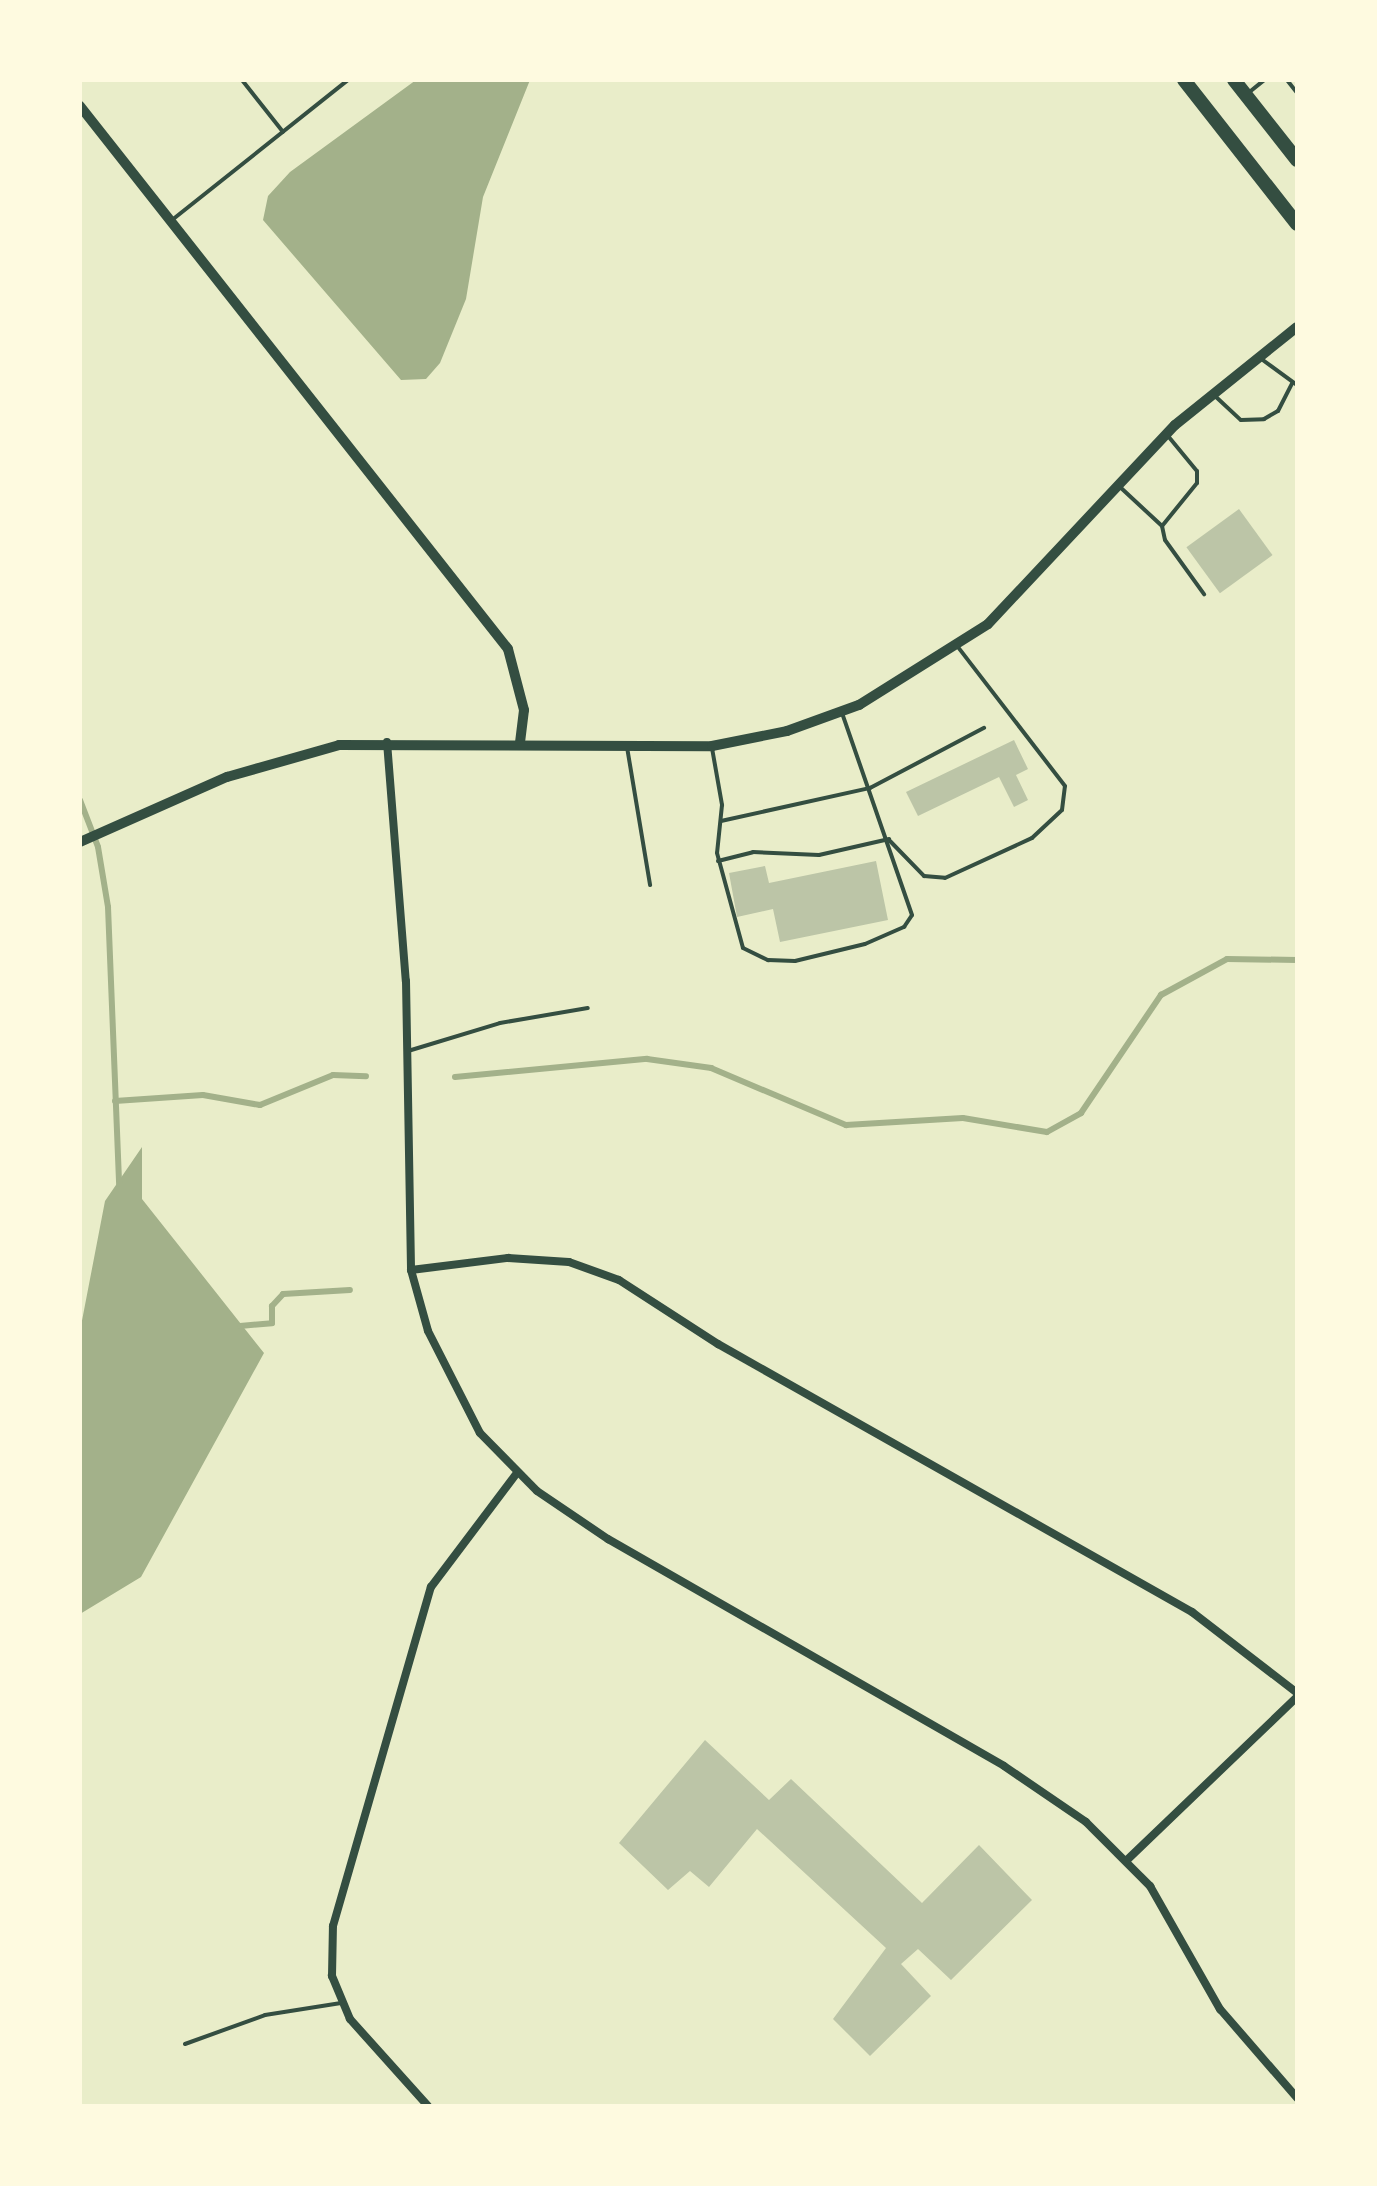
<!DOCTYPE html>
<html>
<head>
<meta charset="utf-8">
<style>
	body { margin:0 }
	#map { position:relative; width:1377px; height:2186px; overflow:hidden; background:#e9edc9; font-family:"PT Sans",sans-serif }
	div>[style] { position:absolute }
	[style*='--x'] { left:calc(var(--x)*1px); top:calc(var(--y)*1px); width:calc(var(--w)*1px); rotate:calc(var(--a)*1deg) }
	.water>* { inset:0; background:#a3b18a }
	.stream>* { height:6px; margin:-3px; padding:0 3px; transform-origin:3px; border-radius:3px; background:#a3b18a }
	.building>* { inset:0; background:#bcc5a7; transform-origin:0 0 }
	.service>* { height:4px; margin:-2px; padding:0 2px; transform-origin:2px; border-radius:2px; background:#344e41 }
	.minor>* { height:8px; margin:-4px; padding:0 4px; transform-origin:4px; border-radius:4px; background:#344e41 }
	.tertiary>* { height:10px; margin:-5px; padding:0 5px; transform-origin:5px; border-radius:5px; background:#344e41 }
	.trunk>* { height:14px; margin:-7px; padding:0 7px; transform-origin:7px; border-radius:7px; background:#344e41 }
	span { translate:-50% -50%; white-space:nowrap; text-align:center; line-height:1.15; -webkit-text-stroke:6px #fefae0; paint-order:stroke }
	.frame { position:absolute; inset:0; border:82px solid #fefae0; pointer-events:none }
</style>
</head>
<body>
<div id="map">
	<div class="water">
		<div style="clip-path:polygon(416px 80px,530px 80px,483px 197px,466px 299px,440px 363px,426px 379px,401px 380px,263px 220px,268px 196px,290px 172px)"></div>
		<div style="clip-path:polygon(142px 1147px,142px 1199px,264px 1353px,141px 1577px,80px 1614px,80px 1331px,105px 1201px)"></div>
	</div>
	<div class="stream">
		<div style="--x:80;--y:800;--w:50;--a:69"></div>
		<div style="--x:98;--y:847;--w:61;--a:80.5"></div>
		<div style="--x:108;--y:907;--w:277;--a:87.7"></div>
		<div style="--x:455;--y:1077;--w:193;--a:-5.4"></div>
		<div style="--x:647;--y:1059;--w:65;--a:8"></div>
		<div style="--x:711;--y:1068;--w:147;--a:22.9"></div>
		<div style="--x:846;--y:1125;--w:117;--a:-3.4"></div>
		<div style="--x:963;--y:1118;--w:85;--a:9.5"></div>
		<div style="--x:1047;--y:1132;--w:39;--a:-29"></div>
		<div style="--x:1081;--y:1113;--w:143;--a:-55.9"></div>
		<div style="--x:1161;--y:995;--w:75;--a:-28.6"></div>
		<div style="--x:1227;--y:959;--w:70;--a:0.8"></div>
		<div style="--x:115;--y:1101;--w:88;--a:-3.9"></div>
		<div style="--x:203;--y:1095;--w:58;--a:10"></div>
		<div style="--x:260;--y:1105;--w:79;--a:-22.3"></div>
		<div style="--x:333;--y:1075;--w:33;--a:2"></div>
		<div style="--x:240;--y:1326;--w:32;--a:-5"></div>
		<div style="--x:272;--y:1323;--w:17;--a:-90"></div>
		<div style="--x:272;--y:1306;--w:16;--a:-47"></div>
		<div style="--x:283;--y:1294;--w:67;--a:-3.4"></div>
	</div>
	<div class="building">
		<div style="left:1239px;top:509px;width:57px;height:65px;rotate:54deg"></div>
		<div style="clip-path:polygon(1014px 740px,1028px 769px,1016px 775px,1028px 800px,1014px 807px,999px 777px,918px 816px,906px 792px)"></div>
		<div style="clip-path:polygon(876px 861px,888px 920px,780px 942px,773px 909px,737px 917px,729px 873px,765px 866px,769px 883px)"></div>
		<div style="clip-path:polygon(705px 1740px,769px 1800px,791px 1779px,922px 1903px,979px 1845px,1032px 1900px,951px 1980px,918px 1949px,901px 1964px,931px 1996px,870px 2056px,833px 2019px,886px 1948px,757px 1829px,709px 1887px,690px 1871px,668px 1890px,619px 1843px)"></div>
	</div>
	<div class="service">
		<div style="--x:242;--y:80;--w:66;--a:51.7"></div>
		<div style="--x:1287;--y:80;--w:16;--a:52"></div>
		<div style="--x:1247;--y:94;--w:22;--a:-39"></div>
		<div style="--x:172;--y:220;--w:225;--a:-38.5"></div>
		<div style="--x:1260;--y:358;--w:46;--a:36.1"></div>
		<div style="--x:1215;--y:396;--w:35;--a:43"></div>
		<div style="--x:1241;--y:420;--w:23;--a:-2"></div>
		<div style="--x:1264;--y:419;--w:16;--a:-30"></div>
		<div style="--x:1278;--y:411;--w:31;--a:-63"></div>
		<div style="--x:1168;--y:436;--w:45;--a:50.4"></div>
		<div style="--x:1197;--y:471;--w:12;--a:90"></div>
		<div style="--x:1197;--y:483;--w:55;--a:129.1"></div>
		<div style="--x:1162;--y:526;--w:14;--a:78"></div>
		<div style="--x:1165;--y:540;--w:67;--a:54.2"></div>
		<div style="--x:1120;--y:487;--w:57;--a:42.9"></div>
		<div style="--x:627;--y:747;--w:140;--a:80.5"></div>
		<div style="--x:712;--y:748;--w:58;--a:80"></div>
		<div style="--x:722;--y:805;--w:48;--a:95.9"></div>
		<div style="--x:717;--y:853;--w:98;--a:74.7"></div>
		<div style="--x:743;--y:948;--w:28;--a:26"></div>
		<div style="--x:768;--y:960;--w:27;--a:2"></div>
		<div style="--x:795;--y:961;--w:72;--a:-13.7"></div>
		<div style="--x:865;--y:944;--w:43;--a:-23.6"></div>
		<div style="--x:904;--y:927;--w:14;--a:-56"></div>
		<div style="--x:912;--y:915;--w:214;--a:-109.1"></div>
		<div style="--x:721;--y:821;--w:153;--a:-12.5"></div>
		<div style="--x:870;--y:788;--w:129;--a:-27.8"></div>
		<div style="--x:890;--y:841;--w:49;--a:45.8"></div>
		<div style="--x:924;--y:876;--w:21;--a:5"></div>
		<div style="--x:945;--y:878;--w:96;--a:-24.7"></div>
		<div style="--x:1032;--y:838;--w:41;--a:-43"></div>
		<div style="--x:1062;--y:810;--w:24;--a:-83"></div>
		<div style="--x:1065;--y:786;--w:175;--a:-127.6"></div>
		<div style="--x:718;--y:861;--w:36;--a:-14"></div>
		<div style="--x:753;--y:852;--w:66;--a:2.6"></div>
		<div style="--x:819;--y:855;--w:72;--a:-12.9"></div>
		<div style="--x:408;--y:1051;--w:96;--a:-16.9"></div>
		<div style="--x:500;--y:1023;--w:89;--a:-9.7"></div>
		<div style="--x:185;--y:2044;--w:85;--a:-19.9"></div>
		<div style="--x:265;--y:2015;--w:77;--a:-9"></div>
	</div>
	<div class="minor">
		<div style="--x:387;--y:742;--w:240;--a:85.5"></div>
		<div style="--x:406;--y:981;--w:289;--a:89"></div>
		<div style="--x:411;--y:1270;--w:63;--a:74.4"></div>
		<div style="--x:428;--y:1331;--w:114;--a:63"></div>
		<div style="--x:480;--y:1433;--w:81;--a:45.5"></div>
		<div style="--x:537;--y:1491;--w:86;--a:34.1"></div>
		<div style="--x:608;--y:1539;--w:456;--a:29.8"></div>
		<div style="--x:1004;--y:1766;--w:99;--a:34.3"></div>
		<div style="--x:1086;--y:1822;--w:91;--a:45"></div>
		<div style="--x:1150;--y:1886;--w:142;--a:60.4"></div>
		<div style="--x:1220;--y:2009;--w:118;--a:49.1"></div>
		<div style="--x:411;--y:1270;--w:98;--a:-7.1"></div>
		<div style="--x:508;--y:1258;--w:61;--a:3.8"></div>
		<div style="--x:569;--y:1262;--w:53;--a:19.8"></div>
		<div style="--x:619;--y:1280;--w:118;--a:32.9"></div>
		<div style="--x:718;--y:1344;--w:545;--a:29.48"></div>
		<div style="--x:1192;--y:1612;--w:133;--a:37.6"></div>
		<div style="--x:1127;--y:1860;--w:236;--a:-43.8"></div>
		<div style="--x:428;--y:2106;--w:117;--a:-131.9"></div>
		<div style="--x:350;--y:2019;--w:47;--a:-112.7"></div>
		<div style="--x:332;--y:1976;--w:50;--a:-88.9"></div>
		<div style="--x:333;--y:1926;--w:353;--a:-73.9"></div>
		<div style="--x:431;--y:1587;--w:141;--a:-53"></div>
	</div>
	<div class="tertiary">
		<div style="--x:80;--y:106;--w:691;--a:51.75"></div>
		<div style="--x:508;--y:649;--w:63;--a:75.3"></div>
		<div style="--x:524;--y:710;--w:33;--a:97"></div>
		<div style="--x:80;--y:842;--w:161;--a:-23.9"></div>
		<div style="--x:227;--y:777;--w:116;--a:-15.9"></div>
		<div style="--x:339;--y:745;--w:373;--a:0.2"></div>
		<div style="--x:712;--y:746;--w:76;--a:-11.3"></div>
		<div style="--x:787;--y:731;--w:77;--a:-19.9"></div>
		<div style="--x:859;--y:705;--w:152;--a:-32.1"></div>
		<div style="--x:988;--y:624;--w:273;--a:-46.8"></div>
		<div style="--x:1175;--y:425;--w:156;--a:-38.8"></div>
	</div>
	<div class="trunk">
		<div style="--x:1184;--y:80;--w:183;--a:51.9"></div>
		<div style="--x:1234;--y:80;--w:102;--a:51.8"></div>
	</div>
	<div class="frame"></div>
</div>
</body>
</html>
